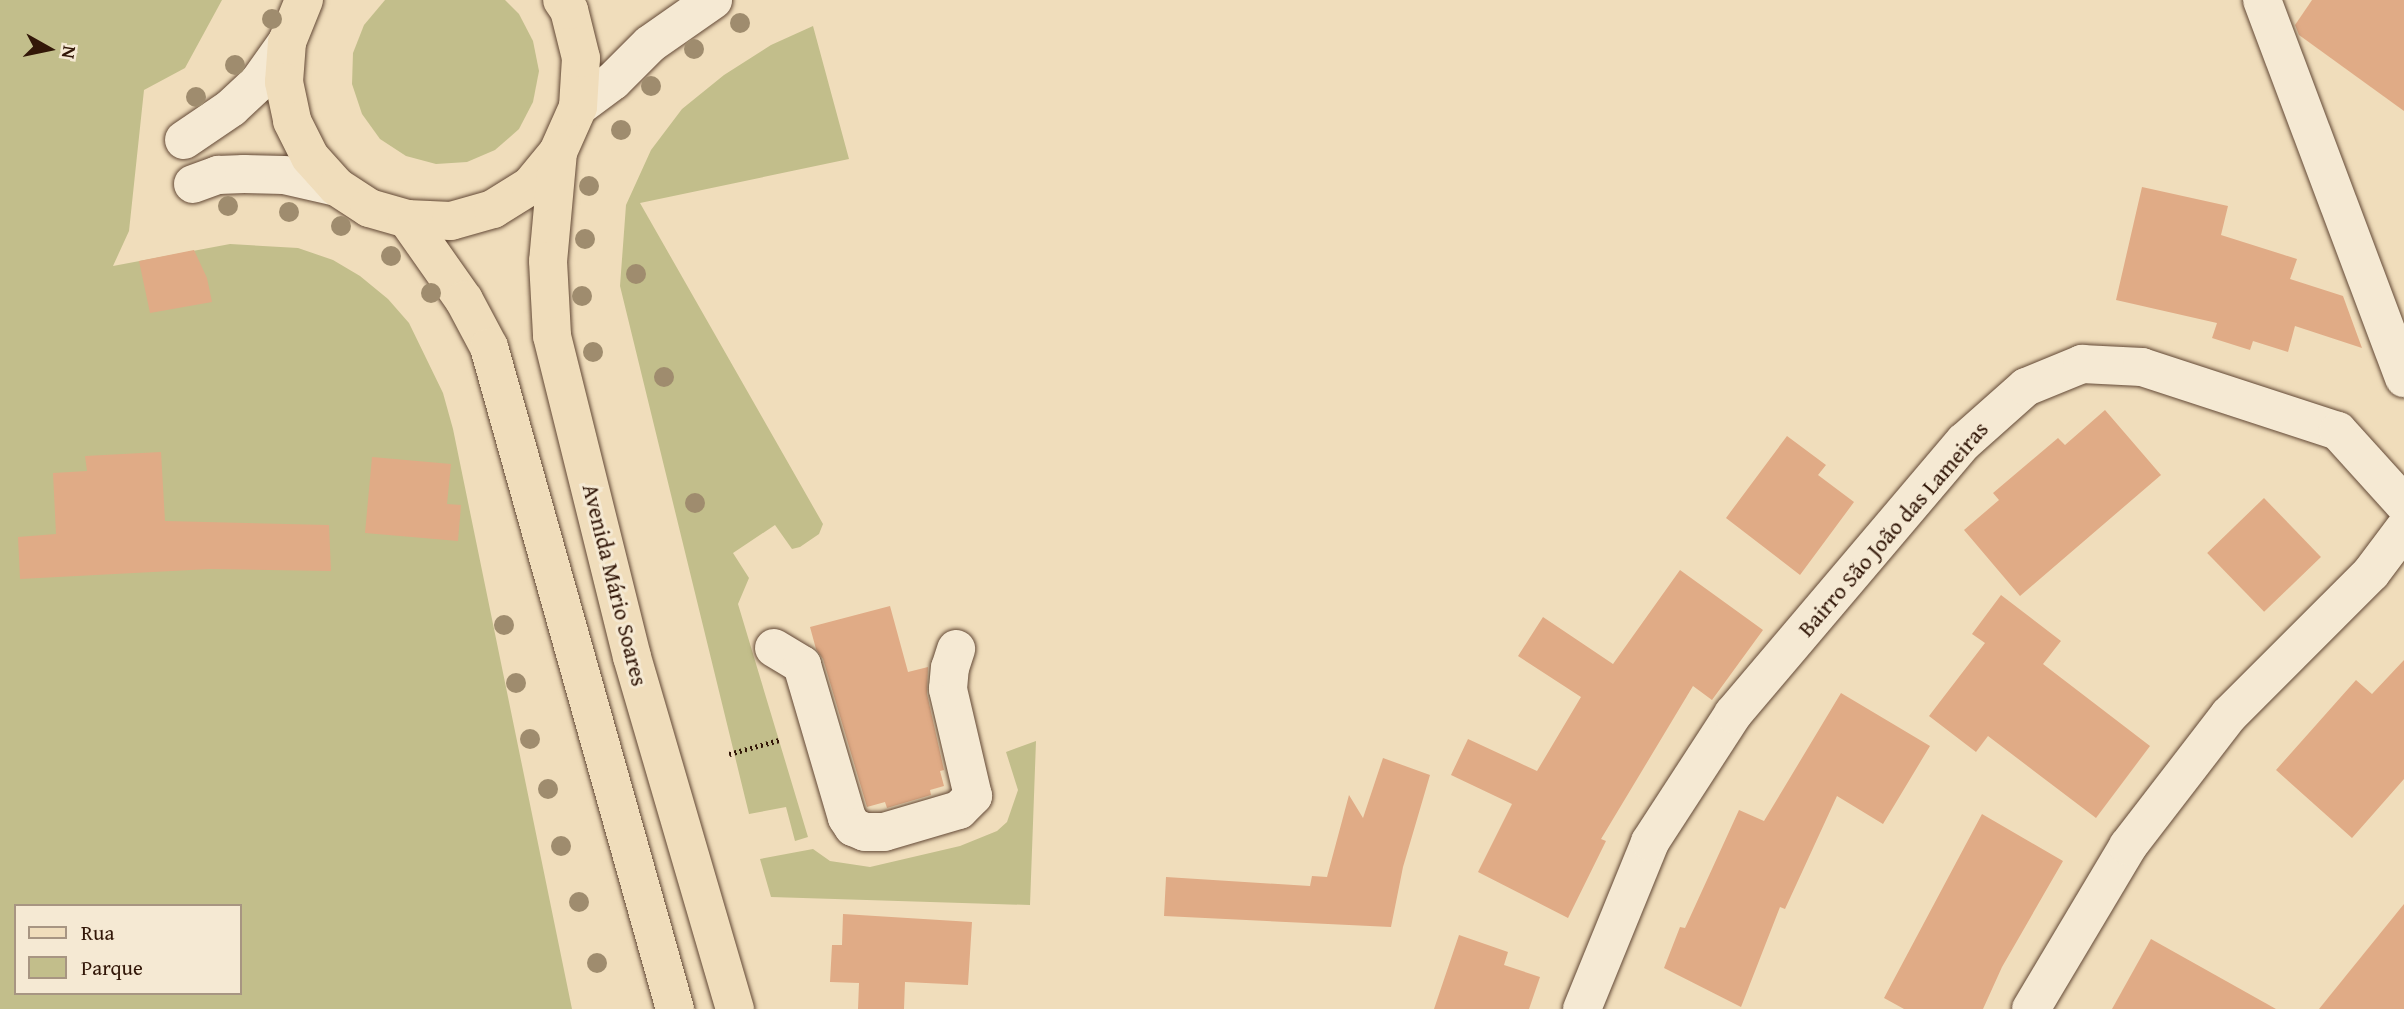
<!DOCTYPE html>
<html>
<head>
<meta charset="utf-8">
<style>
	body { margin:0 }
	#map { position:relative; width:2404px; height:1009px; overflow:hidden; background:#f0ddbb; font-family:"Gentium Book Plus",serif }
	div>[style] { position:absolute }
	[style*='--x'] { left:calc(var(--x)*1px); top:calc(var(--y)*1px); width:calc(var(--w)*1px); rotate:calc(var(--a)*1deg) }
	.green>* { inset:0; background:#c2be8b }
	.building>* { inset:0; background:#e0ab86; transform-origin:0 0 }
	.path>* { height:4.5px; margin-top:-2.25px; transform-origin:0; background:repeating-linear-gradient(90deg,#321708 0 2px,transparent 0 5.5px) }
	.roads { filter:drop-shadow(0 0 2px #624835) drop-shadow(0 0 2px #624835) }
	.minor>* { height:38px; margin:-19px; padding:0 19px; transform-origin:19px; border-radius:19px; background:#f5e9d3 }
	.major>* { height:38px; margin:-19px; padding:0 19px; transform-origin:19px; border-radius:19px; background:#f0ddbb }
	.trees>* { width:20px; height:20px; margin:-10px; border-radius:50%; background:#9f8c6e }
	span { translate:-50% -50%; white-space:nowrap; text-align:center; line-height:1.15; -webkit-text-stroke:6px #f5e9d3; paint-order:stroke }
	.street-label { font-size:23px; color:#321708 }
	.legend { position:absolute; left:14px; top:904px; width:228px; height:91px; box-sizing:border-box; background:#f5e9d3; border:2px solid #a79582; margin:0; padding:9px 12px; list-style:none; font-size:21px; color:#321708 }
	.legend li { display:flex; align-items:center; gap:14px; height:35px }
	.legend b { width:35px; border:2px solid #a79582 }
	.north { position:absolute; left:14px; top:14px; width:70px; height:70px; -webkit-text-stroke:5px #f5e9d3; paint-order:stroke; rotate:99deg; font-size:19px; font-weight:700; line-height:28px; text-align:center; color:#321708 }
	.north::after { content:''; display:block; margin:auto; width:24px; height:32px; background:#321708; clip-path:polygon(50% 0,100% 100%,50% 72%,0 100%) }
</style>
</head>
<body>
<div id="map">
	<div class="green">
		<div style="clip-path:polygon(evenodd,0 0,222px 0,185px 68px,144px 90px,129px 231px,113px 266px,230px 244px,298px 248px,333px 260px,360px 276px,388px 299px,409px 323px,443px 393px,453px 429px,572px 1009px,0 1009px,0 0,16px 906px,240px 906px,240px 993px,16px 993px,16px 906px)"></div>
		<div style="clip-path:polygon(385px 0,505px 0,519px 14px,533px 41px,539px 71px,533px 102px,519px 129px,495px 150px,467px 162px,436px 164px,406px 156px,380px 139px,362px 114px,352px 84px,353px 53px,364px 25px)"></div>
		<div style="clip-path:polygon(813px 26px,849px 159px,640px 203px,823px 524px,819px 534px,800px 547px,792px 549px,775px 525px,733px 553px,749px 578px,738px 604px,808px 837px,795px 841px,786px 807px,749px 814px,620px 286px,626px 205px,651px 150px,682px 109px,724px 75px,771px 45px)"></div>
		<div style="clip-path:polygon(1036px 741px,1030px 905px,771px 897px,760px 859px,813px 849px,830px 861px,870px 867px,960px 846px,997px 831px,1007px 822px,1018px 790px,1006px 752px)"></div>
	</div>
	<div class="building">
		<div style="clip-path:polygon(2312px 0,2404px 0,2404px 111px,2299px 35px,2295px 25px)"></div>
		<div style="clip-path:polygon(2142px 187px,2228px 206px,2221px 235px,2297px 259px,2290px 279px,2343px 296px,2362px 348px,2295px 326px,2288px 352px,2253px 341px,2250px 350px,2212px 338px,2217px 323px,2116px 300px)"></div>
		<div style="clip-path:polygon(194px 250px,207px 278px,212px 302px,150px 313px,139px 261px)"></div>
		<div style="clip-path:polygon(2105px 410px,2161px 475px,2020px 596px,1964px 530px,1999px 500px,1993px 493px,2058px 438px,2065px 445px)"></div>
		<div style="clip-path:polygon(1787px 436px,1826px 465px,1818px 475px,1854px 502px,1800px 575px,1726px 518px)"></div>
		<div style="clip-path:polygon(161px 452px,165px 521px,329px 525px,331px 571px,210px 569px,20px 579px,18px 537px,56px 534px,53px 473px,87px 471px,85px 456px)"></div>
		<div style="clip-path:polygon(372px 457px,451px 464px,447px 504px,461px 505px,458px 541px,365px 533px)"></div>
		<div style="left:2264px;top:498px;width:82px;height:79px;rotate:46deg"></div>
		<div style="clip-path:polygon(1680px 570px,1763px 630px,1712px 700px,1693px 686px,1601px 839px,1606px 841px,1568px 918px,1478px 872px,1512px 804px,1451px 775px,1468px 739px,1537px 771px,1581px 697px,1518px 656px,1543px 617px,1613px 664px)"></div>
		<div style="clip-path:polygon(2001px 595px,2061px 641px,2043px 664px,2150px 746px,2096px 818px,1988px 736px,1976px 752px,1929px 716px,1985px 643px,1972px 634px)"></div>
		<div style="clip-path:polygon(890px 606px,908px 672px,928px 667px,927px 694px,944px 770px,940px 771px,944px 786px,930px 790px,931px 795px,887px 808px,885px 802px,867px 807px,823px 659px,816px 649px,810px 627px)"></div>
		<div style="clip-path:polygon(2404px 660px,2404px 779px,2352px 838px,2276px 770px,2356px 680px,2372px 694px)"></div>
		<div style="clip-path:polygon(1841px 693px,1930px 746px,1883px 824px,1837px 796px,1785px 909px,1780px 907px,1741px 1007px,1664px 968px,1680px 927px,1685px 928px,1739px 810px,1764px 821px)"></div>
		<div style="clip-path:polygon(1383px 758px,1430px 775px,1403px 867px,1391px 927px,1164px 916px,1166px 877px,1310px 886px,1312px 876px,1327px 877px,1349px 795px,1363px 818px)"></div>
		<div style="clip-path:polygon(1982px 814px,2063px 861px,2002px 967px,1983px 1009px,1904px 1009px,1884px 998px)"></div>
		<div style="clip-path:polygon(2404px 904px,2404px 1009px,2319px 1009px)"></div>
		<div style="clip-path:polygon(843px 914px,972px 922px,968px 985px,905px 982px,904px 1009px,858px 1009px,859px 983px,830px 982px,832px 945px,842px 945px)"></div>
		<div style="clip-path:polygon(1459px 935px,1508px 952px,1504px 965px,1540px 977px,1529px 1009px,1434px 1009px)"></div>
		<div style="clip-path:polygon(2151px 939px,2276px 1009px,2112px 1009px)"></div>
	</div>
	<div class="path">
		<div style="--x:729;--y:754;--w:52;--a:-15.6"></div>
	</div>
	<div class="roads">
		<div class="minor">
			<div style="--x:2262;--y:0;--w:404;--a:69.4"></div>
			<div style="--x:578;--y:107;--w:44;--a:-36.6"></div>
			<div style="--x:613;--y:81;--w:52;--a:-45"></div>
			<div style="--x:650;--y:44;--w:77;--a:-34.9"></div>
			<div style="--x:184;--y:140;--w:57;--a:-34.2"></div>
			<div style="--x:231;--y:108;--w:37;--a:-43"></div>
			<div style="--x:258;--y:83;--w:50;--a:-54.7"></div>
			<div style="--x:193;--y:184;--w:27;--a:-20"></div>
			<div style="--x:218;--y:175;--w:26;--a:-2"></div>
			<div style="--x:244;--y:174;--w:40;--a:1.4"></div>
			<div style="--x:284;--y:175;--w:54;--a:12.8"></div>
			<div style="--x:774;--y:648;--w:33;--a:31"></div>
			<div style="--x:802;--y:665;--w:159;--a:73.6"></div>
			<div style="--x:847;--y:818;--w:11;--a:56"></div>
			<div style="--x:853;--y:827;--w:13;--a:23"></div>
			<div style="--x:865;--y:832;--w:19;--a:0"></div>
			<div style="--x:884;--y:832;--w:78;--a:-16.3"></div>
			<div style="--x:959;--y:810;--w:20;--a:-45"></div>
			<div style="--x:973;--y:796;--w:110;--a:-103.2"></div>
			<div style="--x:948;--y:689;--w:21;--a:-85"></div>
			<div style="--x:950;--y:668;--w:20;--a:-72"></div>
			<div style="--x:1582;--y:1009;--w:180;--a:-67.8"></div>
			<div style="--x:1650;--y:842;--w:153;--a:-57"></div>
			<div style="--x:1733;--y:714;--w:357;--a:-49.7"></div>
			<div style="--x:1964;--y:442;--w:83;--a:-41.6"></div>
			<div style="--x:2026;--y:387;--w:61;--a:-22.3"></div>
			<div style="--x:2082;--y:364;--w:60;--a:2.9"></div>
			<div style="--x:2142;--y:367;--w:206;--a:18.1"></div>
			<div style="--x:2338;--y:431;--w:98;--a:47.9"></div>
			<div style="--x:2031;--y:1009;--w:190;--a:-59.2"></div>
			<div style="--x:2128;--y:846;--w:165;--a:-52.4"></div>
			<div style="--x:2229;--y:715;--w:201;--a:-45"></div>
			<div style="--x:2371;--y:573;--w:55;--a:-53.1"></div>
		</div>
		<div class="major">
			<div style="--x:304;--y:0;--w:45;--a:112"></div>
			<div style="--x:287;--y:42;--w:40;--a:94.3"></div>
			<div style="--x:284;--y:82;--w:40;--a:78"></div>
			<div style="--x:292;--y:121;--w:40;--a:63.4"></div>
			<div style="--x:310;--y:157;--w:40;--a:48"></div>
			<div style="--x:337;--y:187;--w:38;--a:33"></div>
			<div style="--x:369;--y:208;--w:40;--a:16"></div>
			<div style="--x:407;--y:219;--w:44;--a:2.6"></div>
			<div style="--x:451;--y:221;--w:44;--a:-15.9"></div>
			<div style="--x:493;--y:209;--w:44;--a:-31.9"></div>
			<div style="--x:530;--y:186;--w:44;--a:-50.5"></div>
			<div style="--x:558;--y:152;--w:49;--a:-66"></div>
			<div style="--x:578;--y:107;--w:49;--a:-86.5"></div>
			<div style="--x:581;--y:58;--w:49;--a:-104"></div>
			<div style="--x:569;--y:10;--w:12;--a:-125"></div>
			<div style="--x:558;--y:152;--w:109;--a:95.2"></div>
			<div style="--x:548;--y:261;--w:75;--a:86.9"></div>
			<div style="--x:552;--y:336;--w:331;--a:76"></div>
			<div style="--x:632;--y:657;--w:367;--a:73.7"></div>
			<div style="--x:407;--y:219;--w:99;--a:54.9"></div>
			<div style="--x:464;--y:300;--w:53;--a:62"></div>
			<div style="--x:489;--y:347;--w:688;--a:74.31"></div>
		</div>
	</div>
	<div class="trees">
		<div style="left:272px;top:19px"></div>
		<div style="left:740px;top:23px"></div>
		<div style="left:694px;top:49px"></div>
		<div style="left:235px;top:65px"></div>
		<div style="left:651px;top:86px"></div>
		<div style="left:196px;top:97px"></div>
		<div style="left:621px;top:130px"></div>
		<div style="left:589px;top:186px"></div>
		<div style="left:228px;top:206px"></div>
		<div style="left:289px;top:212px"></div>
		<div style="left:341px;top:226px"></div>
		<div style="left:585px;top:239px"></div>
		<div style="left:391px;top:256px"></div>
		<div style="left:636px;top:274px"></div>
		<div style="left:431px;top:293px"></div>
		<div style="left:582px;top:296px"></div>
		<div style="left:593px;top:352px"></div>
		<div style="left:664px;top:377px"></div>
		<div style="left:695px;top:503px"></div>
		<div style="left:504px;top:625px"></div>
		<div style="left:516px;top:683px"></div>
		<div style="left:530px;top:739px"></div>
		<div style="left:548px;top:789px"></div>
		<div style="left:561px;top:846px"></div>
		<div style="left:579px;top:902px"></div>
		<div style="left:597px;top:963px"></div>
	</div>
	<div class="street-label">
		<span style="left:1893px;top:529px;rotate:-49deg">Bairro São João das Lameiras</span>
		<span style="left:615px;top:585px;rotate:76deg">Avenida Mário Soares</span>
	</div>
	<ul class="legend">
	<li><b style="height:9px;background:#f0ddbb"></b>Rua</li>
	<li><b style="height:19px;background:#c2be8b"></b>Parque</li>
	</ul>
	<div class="north">N</div>
</div>
</body>
</html>
